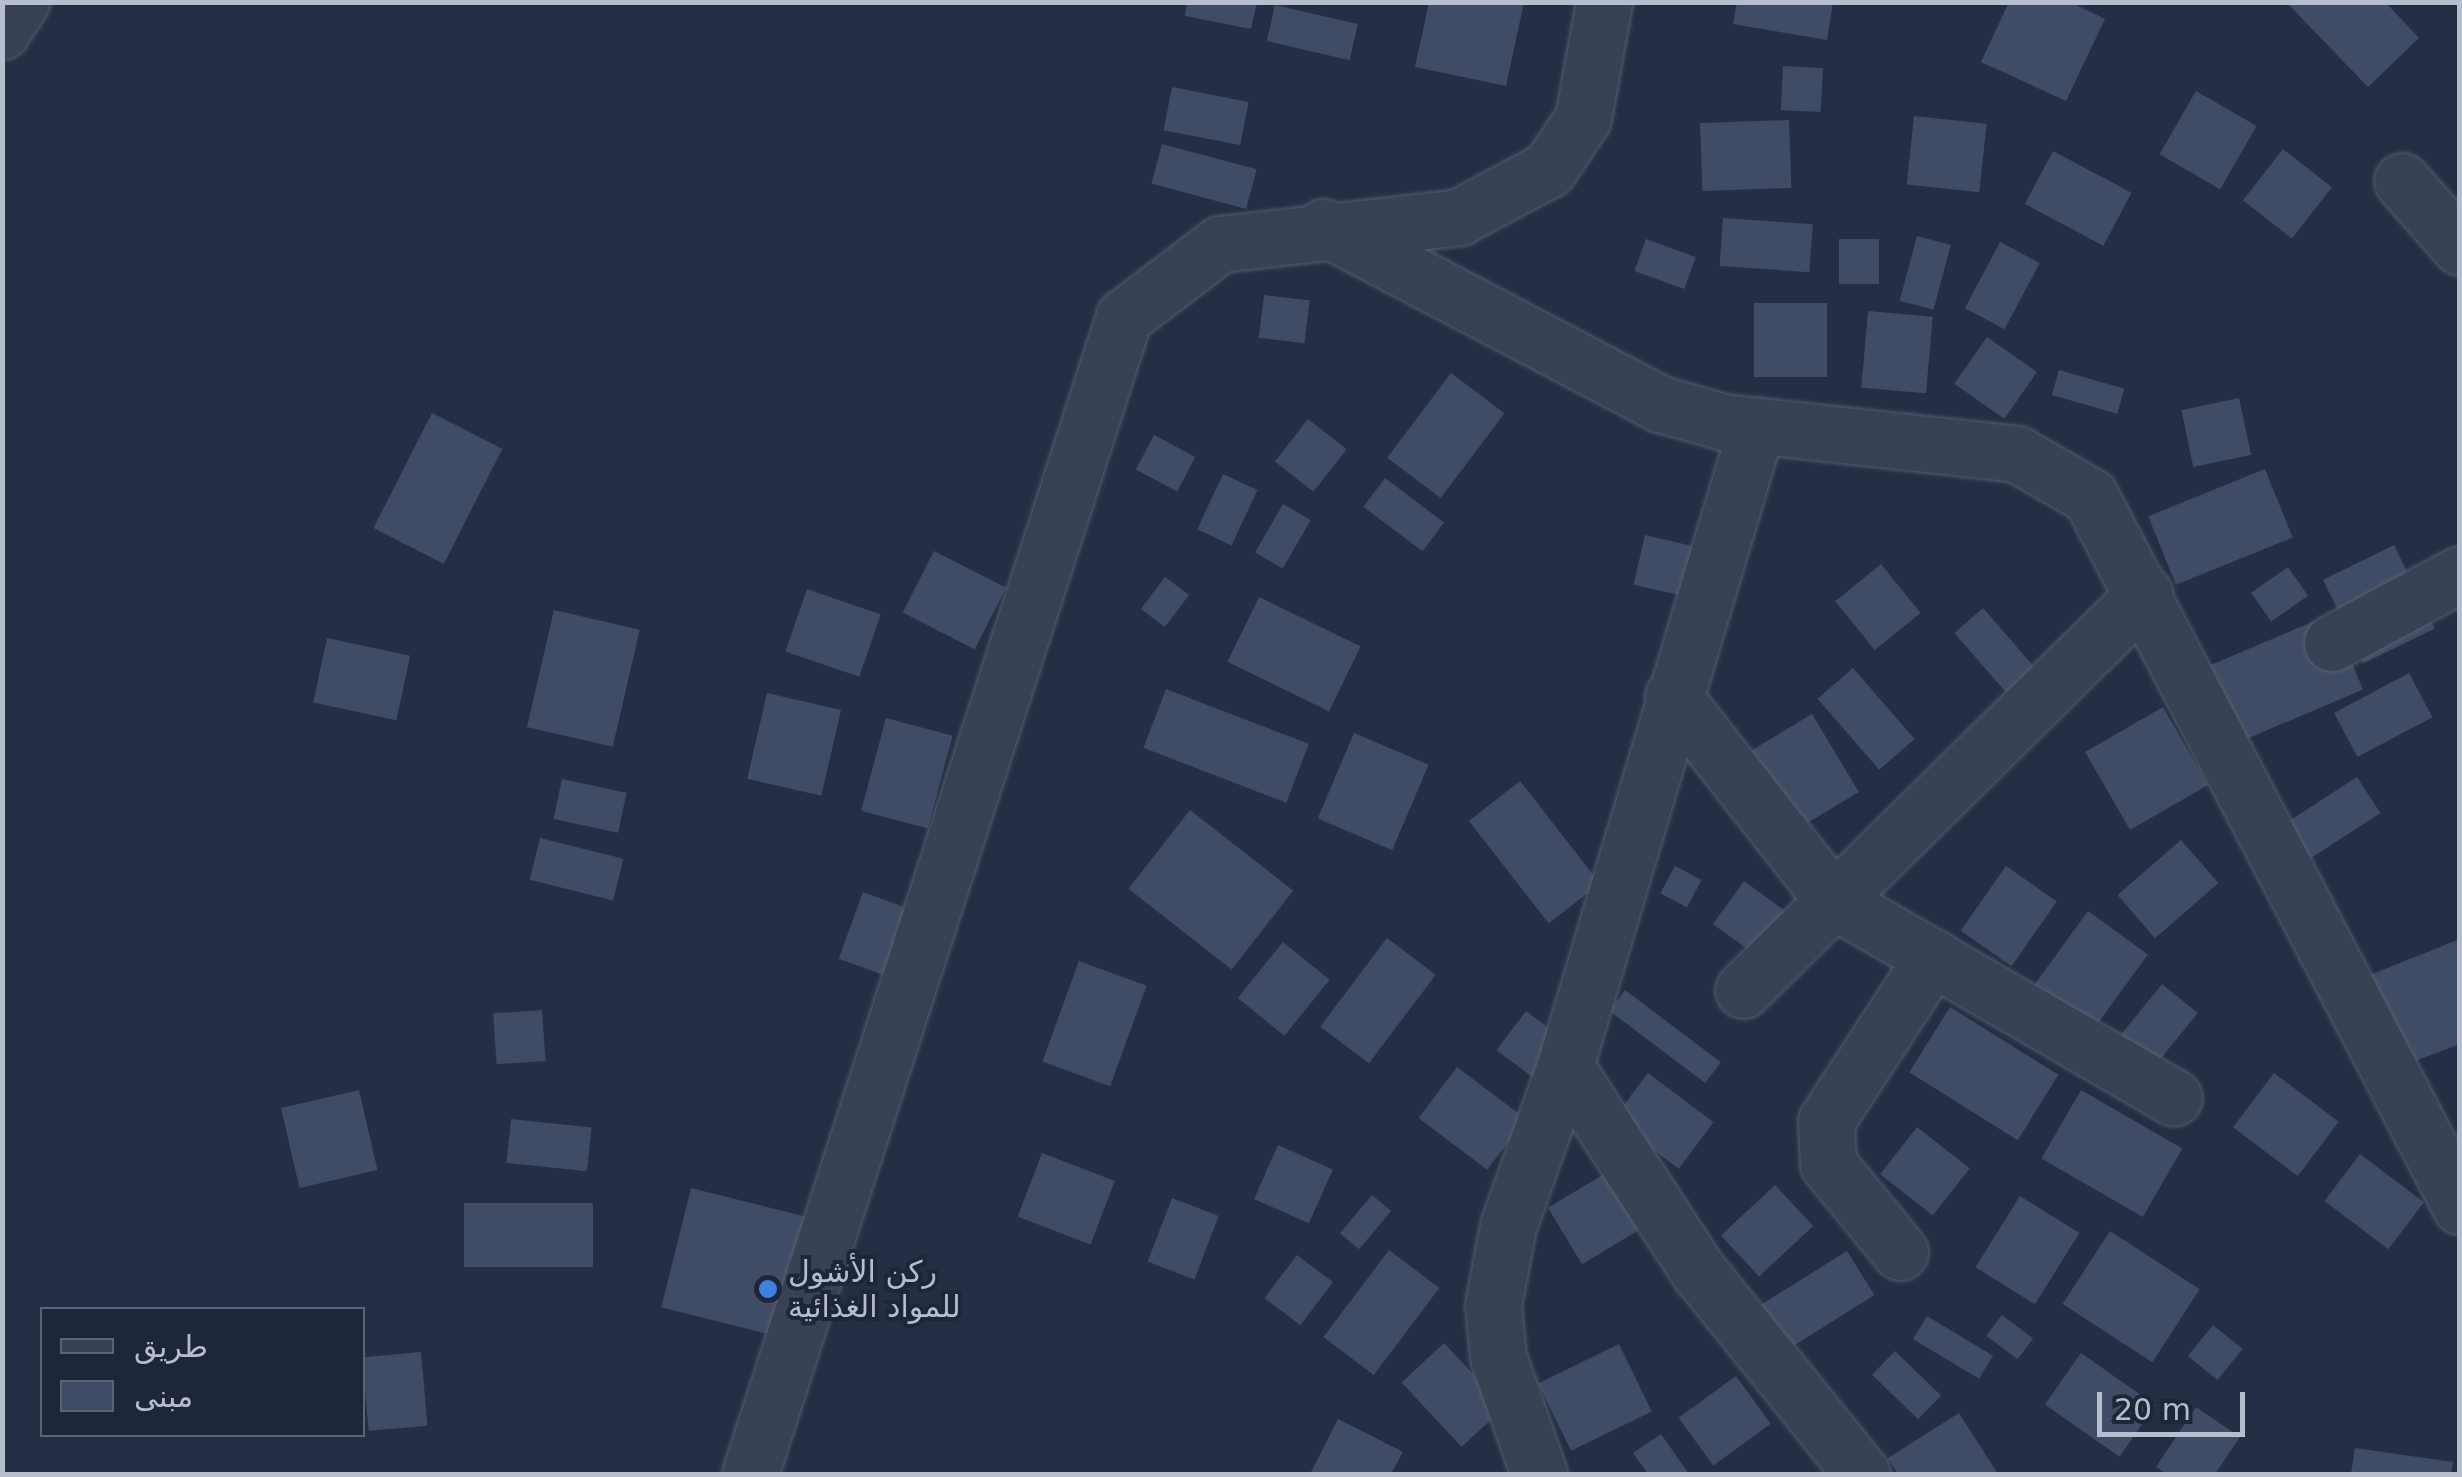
<!DOCTYPE html>
<html>
<head>
<meta charset="utf-8">
<style>
	body { margin:0 }
	#map { position:relative; width:2462px; height:1477px; overflow:hidden; background:#242f45; font-family:"DejaVu Sans",Vazirmatn,sans-serif }
	div>[style] { position:absolute }
	[style*='--x'] { left:calc(var(--x)*1px); top:calc(var(--y)*1px); width:calc(var(--w)*1px); rotate:calc(var(--a)*1deg) }
	.building>* { inset:0; background:#404c65; transform-origin:0 0 }
	.roads { filter:drop-shadow(0 0 2px #545d6e) drop-shadow(0 0 2px #545d6e) }
	.minor>* { height:55px; margin:-27.5px; padding:0 27.5px; transform-origin:27.5px; border-radius:27.5px; background:#394254 }
	.dots>* { width:28px; height:28px; translate:-50% -50%; box-sizing:border-box; border:5px solid #1e2739; border-radius:50% }
	span { translate:-50% -50%; white-space:nowrap; text-align:center; line-height:1.15; -webkit-text-stroke:8px #1e2739; paint-order:stroke }
	.poi-label { font-size:30px; color:#b6bdce }
	.left { translate:0 -50%; text-align:left }
	.frame { position:absolute; inset:0; border:5px solid #b6bdce; pointer-events:none }
	.legend { position:absolute; left:40px; top:1307px; width:325px; height:130px; box-sizing:border-box; background:#1e2739; border:2px solid #5b6375; margin:0; padding:12px 18px; list-style:none; font-size:30px; color:#b6bdce }
	.legend li { display:flex; align-items:center; gap:20px; height:50px }
	.legend b { width:50px; border:2px solid #5b6375 }
	.scale { position:absolute; left:2097px; top:1392px; width:148px; height:45px; box-sizing:border-box; border:5px solid #b6bdce; border-top:0; padding-left:12px; font-size:30px; line-height:35px; white-space:nowrap; color:#b6bdce; -webkit-text-stroke:8px #1e2739; paint-order:stroke }
</style>
</head>
<body>
<div id="map">
	<div class="building">
		<div style="clip-path:polygon(1187px 2px,1257px 2px,1251px 29px,1185px 16px)"></div>
		<div style="clip-path:polygon(1429px 2px,1524px 2px,1506px 86px,1415px 67px)"></div>
		<div style="clip-path:polygon(1737px 2px,1833px 2px,1827px 40px,1733px 24px)"></div>
		<div style="clip-path:polygon(2009px 2px,2070px 2px,2105px 19px,2066px 101px,1981px 62px)"></div>
		<div style="clip-path:polygon(2286px 2px,2385px 2px,2419px 38px,2368px 87px)"></div>
		<div style="left:1275px;top:5px;width:85px;height:37px;rotate:13deg"></div>
		<div style="left:1783px;top:66px;width:40px;height:44px;rotate:3deg"></div>
		<div style="left:1172px;top:87px;width:78px;height:44px;rotate:11deg"></div>
		<div style="left:2196px;top:91px;width:70px;height:73px;rotate:30deg"></div>
		<div style="left:1914px;top:116px;width:73px;height:69px;rotate:6deg"></div>
		<div style="left:1789px;top:120px;width:68px;height:89px;rotate:88deg"></div>
		<div style="left:1162px;top:144px;width:98px;height:41px;rotate:15deg"></div>
		<div style="left:2283px;top:149px;width:62px;height:65px;rotate:38deg"></div>
		<div style="left:2053px;top:151px;width:89px;height:60px;rotate:28deg"></div>
		<div style="left:1723px;top:218px;width:90px;height:48px;rotate:4deg"></div>
		<div style="left:1917px;top:236px;width:35px;height:67px;rotate:15deg"></div>
		<div style="left:1646px;top:239px;width:53px;height:34px;rotate:20deg"></div>
		<div style="left:1839px;top:239px;width:40px;height:45px"></div>
		<div style="left:2000px;top:242px;width:45px;height:75px;rotate:28deg"></div>
		<div style="left:1264px;top:295px;width:46px;height:43px;rotate:7deg"></div>
		<div style="left:1754px;top:303px;width:73px;height:74px"></div>
		<div style="left:1868px;top:311px;width:65px;height:77px;rotate:5deg"></div>
		<div style="left:1987px;top:337px;width:61px;height:57px;rotate:35deg"></div>
		<div style="left:2059px;top:370px;width:68px;height:26px;rotate:16deg"></div>
		<div style="left:1451px;top:373px;width:67px;height:106px;rotate:37deg"></div>
		<div style="left:2239px;top:398px;width:58px;height:59px;rotate:78deg"></div>
		<div style="left:432px;top:413px;width:79px;height:129px;rotate:27deg"></div>
		<div style="left:1308px;top:419px;width:49px;height:54px;rotate:38deg"></div>
		<div style="left:1154px;top:435px;width:47px;height:39px;rotate:28deg"></div>
		<div style="left:2265px;top:469px;width:74px;height:126px;rotate:68deg"></div>
		<div style="left:1223px;top:474px;width:38px;height:61px;rotate:25deg"></div>
		<div style="left:1385px;top:478px;width:74px;height:36px;rotate:37deg"></div>
		<div style="left:1283px;top:504px;width:32px;height:56px;rotate:30deg"></div>
		<div style="left:1645px;top:535px;width:53px;height:51px;rotate:13deg"></div>
		<div style="left:2394px;top:545px;width:93px;height:79px;rotate:64deg"></div>
		<div style="left:934px;top:551px;width:81px;height:69px;rotate:27deg"></div>
		<div style="left:1881px;top:564px;width:63px;height:59px;rotate:51deg"></div>
		<div style="left:2288px;top:567px;width:35px;height:45px;rotate:55deg"></div>
		<div style="left:1165px;top:577px;width:30px;height:40px;rotate:37deg"></div>
		<div style="left:807px;top:589px;width:78px;height:66px;rotate:19deg"></div>
		<div style="left:1259px;top:597px;width:113px;height:72px;rotate:26deg"></div>
		<div style="left:1983px;top:608px;width:79px;height:38px;rotate:49deg"></div>
		<div style="left:554px;top:610px;width:88px;height:120px;rotate:13deg"></div>
		<div style="left:2331px;top:614px;width:82px;height:134px;rotate:67deg"></div>
		<div style="left:327px;top:638px;width:85px;height:66px;rotate:12deg"></div>
		<div style="left:1853px;top:668px;width:94px;height:47px;rotate:49deg"></div>
		<div style="left:2409px;top:673px;width:50px;height:85px;rotate:62deg"></div>
		<div style="left:1166px;top:689px;width:153px;height:63px;rotate:21deg"></div>
		<div style="left:767px;top:693px;width:76px;height:88px;rotate:13deg"></div>
		<div style="left:2163px;top:707px;width:90px;height:90px;rotate:60deg"></div>
		<div style="left:1812px;top:714px;width:91px;height:75px;rotate:59deg"></div>
		<div style="left:886px;top:718px;width:69px;height:96px;rotate:15deg"></div>
		<div style="left:1354px;top:733px;width:81px;height:93px;rotate:23deg"></div>
		<div style="left:2357px;top:777px;width:43px;height:90px;rotate:57deg"></div>
		<div style="left:562px;top:779px;width:66px;height:41px;rotate:12deg"></div>
		<div style="left:1520px;top:781px;width:130px;height:65px;rotate:52deg"></div>
		<div style="left:1190px;top:810px;width:131px;height:100px;rotate:38deg"></div>
		<div style="left:540px;top:838px;width:86px;height:43px;rotate:14deg"></div>
		<div style="left:2181px;top:840px;width:57px;height:84px;rotate:49deg"></div>
		<div style="left:1675px;top:866px;width:30px;height:31px;rotate:28deg"></div>
		<div style="left:2006px;top:866px;width:62px;height:79px;rotate:35deg"></div>
		<div style="left:1744px;top:881px;width:52px;height:53px;rotate:36deg"></div>
		<div style="left:863px;top:892px;width:59px;height:71px;rotate:20deg"></div>
		<div style="left:2088px;top:911px;width:74px;height:100px;rotate:36deg"></div>
		<div style="left:1387px;top:938px;width:61px;height:111px;rotate:37deg"></div>
		<div style="clip-path:polygon(2460px 939px,2460px 1044px,2392px 1070px,2357px 980px)"></div>
		<div style="left:1283px;top:942px;width:60px;height:72px;rotate:39deg"></div>
		<div style="left:1079px;top:961px;width:72px;height:107px;rotate:20deg"></div>
		<div style="left:2162px;top:984px;width:46px;height:68px;rotate:39deg"></div>
		<div style="left:1625px;top:990px;width:120px;height:26px;rotate:37deg"></div>
		<div style="left:1950px;top:1007px;width:128px;height:77px;rotate:32deg"></div>
		<div style="left:542px;top:1010px;width:51px;height:49px;rotate:86deg"></div>
		<div style="left:1526px;top:1011px;width:45px;height:49px;rotate:37deg"></div>
		<div style="left:1457px;top:1067px;width:86px;height:64px;rotate:37deg"></div>
		<div style="left:1648px;top:1073px;width:82px;height:58px;rotate:37deg"></div>
		<div style="left:2274px;top:1073px;width:81px;height:68px;rotate:37deg"></div>
		<div style="left:359px;top:1090px;width:82px;height:80px;rotate:77deg"></div>
		<div style="left:2081px;top:1090px;width:117px;height:79px;rotate:30deg"></div>
		<div style="left:511px;top:1119px;width:81px;height:44px;rotate:6deg"></div>
		<div style="left:1917px;top:1127px;width:67px;height:60px;rotate:38deg"></div>
		<div style="left:1278px;top:1145px;width:60px;height:59px;rotate:24deg"></div>
		<div style="left:1042px;top:1153px;width:78px;height:68px;rotate:21deg"></div>
		<div style="left:2360px;top:1154px;width:80px;height:59px;rotate:37deg"></div>
		<div style="left:1614px;top:1168px;width:66px;height:77px;rotate:59deg"></div>
		<div style="left:1775px;top:1185px;width:56px;height:74px;rotate:47deg"></div>
		<div style="left:691px;top:1188px;width:130px;height:123px;rotate:14deg"></div>
		<div style="left:1372px;top:1195px;width:25px;height:50px;rotate:40deg"></div>
		<div style="left:2020px;top:1196px;width:70px;height:84px;rotate:32deg"></div>
		<div style="left:1172px;top:1198px;width:50px;height:68px;rotate:21deg"></div>
		<div style="left:464px;top:1203px;width:129px;height:64px"></div>
		<div style="left:2110px;top:1231px;width:107px;height:87px;rotate:33deg"></div>
		<div style="left:1389px;top:1250px;width:63px;height:109px;rotate:37deg"></div>
		<div style="left:1847px;top:1251px;width:52px;height:102px;rotate:58deg"></div>
		<div style="left:1297px;top:1255px;width:45px;height:54px;rotate:37deg"></div>
		<div style="left:2002px;top:1315px;width:39px;height:26px;rotate:37deg"></div>
		<div style="left:1927px;top:1316px;width:77px;height:27px;rotate:31deg"></div>
		<div style="left:2213px;top:1325px;width:38px;height:40px;rotate:39deg"></div>
		<div style="left:1444px;top:1343px;width:88px;height:58px;rotate:47deg"></div>
		<div style="left:1619px;top:1344px;width:75px;height:90px;rotate:64deg"></div>
		<div style="left:1895px;top:1351px;width:64px;height:33px;rotate:44deg"></div>
		<div style="left:421px;top:1352px;width:74px;height:59px;rotate:85deg"></div>
		<div style="left:2081px;top:1353px;width:91px;height:63px;rotate:35deg"></div>
		<div style="left:1736px;top:1376px;width:59px;height:71px;rotate:54deg"></div>
		<div style="clip-path:polygon(2196px 1407px,2240px 1437px,2215px 1474px,2167px 1474px,2156px 1467px)"></div>
		<div style="clip-path:polygon(1959px 1413px,1998px 1474px,1898px 1474px,1888px 1458px)"></div>
		<div style="clip-path:polygon(1338px 1419px,1403px 1452px,1391px 1474px,1310px 1474px)"></div>
		<div style="clip-path:polygon(1661px 1434px,1689px 1474px,1648px 1474px,1633px 1453px)"></div>
		<div style="clip-path:polygon(2355px 1448px,2453px 1462px,2451px 1474px,2351px 1474px)"></div>
	</div>
	<div class="roads">
		<div class="minor">
			<div style="--x:2;--y:31;--w:35;--a:-57"></div>
			<div style="--x:2402;--y:181;--w:88;--a:48.7"></div>
			<div style="--x:1323;--y:227;--w:381;--a:27.7"></div>
			<div style="--x:1660;--y:404;--w:66;--a:15.7"></div>
			<div style="--x:1724;--y:422;--w:295;--a:6.2"></div>
			<div style="--x:2017;--y:454;--w:84;--a:29.9"></div>
			<div style="--x:2090;--y:496;--w:801;--a:62.47"></div>
			<div style="--x:2332;--y:643;--w:145;--a:-28.3"></div>
			<div style="--x:1673;--y:696;--w:259;--a:51.9"></div>
			<div style="--x:1833;--y:900;--w:394;--a:30.1"></div>
			<div style="--x:1743;--y:990;--w:564;--a:-44.57"></div>
			<div style="--x:1565;--y:1066;--w:246;--a:57"></div>
			<div style="--x:1699;--y:1272;--w:260;--a:51.1"></div>
			<div style="--x:1900;--y:1252;--w:114;--a:-129.3"></div>
			<div style="--x:1828;--y:1164;--w:43;--a:-92.7"></div>
			<div style="--x:1826;--y:1121;--w:196;--a:-56.9"></div>
			<div style="--x:750;--y:1474;--w:1216;--a:-72.09"></div>
			<div style="--x:1124;--y:317;--w:121;--a:-37.2"></div>
			<div style="--x:1220;--y:244;--w:241;--a:-6.4"></div>
			<div style="--x:1459;--y:217;--w:102;--a:-28.1"></div>
			<div style="--x:1549;--y:169;--w:61;--a:-56.3"></div>
			<div style="--x:1583;--y:118;--w:118;--a:-79.7"></div>
			<div style="--x:1539;--y:1474;--w:124;--a:-109.3"></div>
			<div style="--x:1498;--y:1357;--w:52;--a:-95.5"></div>
			<div style="--x:1493;--y:1305;--w:80;--a:-79.2"></div>
			<div style="--x:1508;--y:1226;--w:170;--a:-70.4"></div>
			<div style="--x:1565;--y:1066;--w:669;--a:-73.33"></div>
		</div>
	</div>
	<div class="dots">
		<div style="left:768px;top:1289px;background:#3f7fe0"></div>
	</div>
	<div class="poi-label">
		<span class="left" style="left:788px;top:1289px">ركن الأشول<br>للمواد الغذائية</span>
	</div>
	<div class="frame"></div>
	<ul class="legend">
	<li><b style="height:12px;background:#394254"></b>طريق</li>
	<li><b style="height:28px;background:#404c65"></b>مبنى</li>
	</ul>
	<div class="scale">20 m</div>
</div>
</body>
</html>
